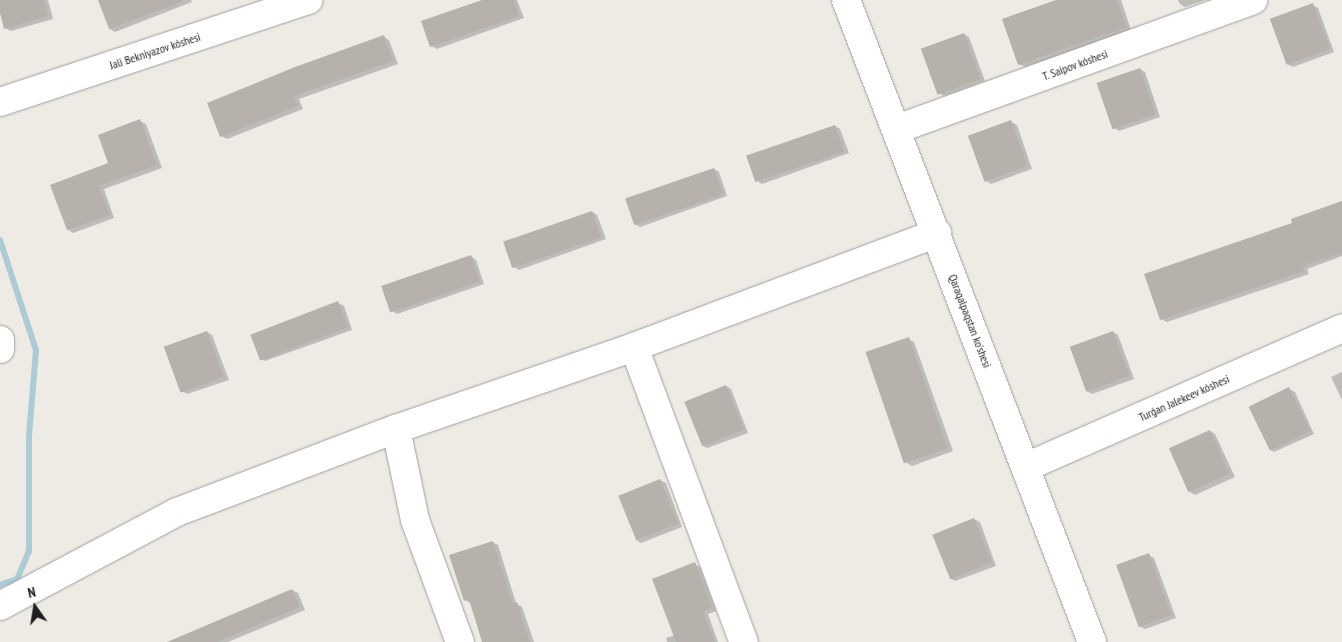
<!DOCTYPE html>
<html>
<head>
<meta charset="utf-8">
<style>
	body { margin:0 }
	#map { position:relative; width:1342px; height:642px; overflow:hidden; background:#eeebe5; font-family:"PT Sans Narrow",sans-serif }
	div>[style] { position:absolute }
	[style*='--x'] { left:calc(var(--x)*1px); top:calc(var(--y)*1px); width:calc(var(--w)*1px); rotate:calc(var(--a)*1deg) }
	.shadow>* { inset:0; background:#0003 }
	.stream>* { height:6px; margin:-3px; padding:0 3px; transform-origin:3px; border-radius:3px; background:#abcbd6 }
	.building>* { inset:0; background:#b7b1ab; transform-origin:0 0 }
	.roads { filter:drop-shadow(0 0 1px #9f9f9f) drop-shadow(0 0 1px #9f9f9f) }
	.minor>* { height:28px; margin:-14px; padding:0 14px; transform-origin:14px; border-radius:14px; background:#fff }
	span { translate:-50% -50%; white-space:nowrap; text-align:center; line-height:1.15; -webkit-text-stroke:5px #fff; paint-order:stroke }
	.street-label { font-size:12px; color:#1e1e1e }
	.north { position:absolute; left:10px; top:582px; width:50px; height:50px; -webkit-text-stroke:4px #fff; paint-order:stroke; rotate:347deg; font-size:14px; font-weight:700; line-height:20px; text-align:center; color:#1e1e1e }
	.north::after { content:''; display:block; margin:auto; width:18px; height:22px; background:#1e1e1e; clip-path:polygon(50% 0,100% 100%,50% 72%,0 100%) }
</style>
</head>
<body>
<div id="map">
	<div class="shadow">
		<div style="clip-path:polygon(0 0,48px 0,53px 19px,11px 31px,5px 28px)"></div>
		<div style="clip-path:polygon(99px 0,191px 0,192px 2px,115px 32px,110px 29px)"></div>
		<div style="clip-path:polygon(485px 0,517px 0,524px 18px,437px 49px,431px 46px)"></div>
		<div style="clip-path:polygon(1061px 0,1121px 0,1131px 30px,1025px 67px,1019px 64px)"></div>
		<div style="clip-path:polygon(1178px 0,1206px 0,1185px 7px,1180px 4px)"></div>
		<div style="clip-path:polygon(1313px 5px,1318px 8px,1334px 52px,1293px 67px,1287px 64px)"></div>
		<div style="clip-path:polygon(964px 34px,969px 37px,985px 81px,944px 96px,939px 93px)"></div>
		<div style="clip-path:polygon(384px 37px,389px 40px,398px 64px,299px 99px,303px 109px,227px 139px,221px 136px)"></div>
		<div style="clip-path:polygon(1140px 69px,1145px 72px,1160px 117px,1119px 131px,1114px 128px)"></div>
		<div style="clip-path:polygon(140px 121px,146px 124px,162px 168px,104px 189px,114px 218px,73px 233px,68px 230px)"></div>
		<div style="clip-path:polygon(1011px 122px,1017px 125px,1032px 169px,991px 184px,986px 181px)"></div>
		<div style="clip-path:polygon(835px 126px,840px 129px,849px 153px,762px 184px,757px 181px)"></div>
		<div style="clip-path:polygon(714px 169px,719px 172px,727px 196px,640px 227px,635px 224px)"></div>
		<div style="clip-path:polygon(1342px 201px,1342px 256px,1307px 269px,1309px 274px,1167px 322px,1161px 319px,1294px 224px,1292px 220px)"></div>
		<div style="clip-path:polygon(592px 212px,597px 215px,606px 239px,519px 270px,514px 267px)"></div>
		<div style="clip-path:polygon(471px 256px,476px 260px,484px 284px,397px 314px,392px 311px)"></div>
		<div style="clip-path:polygon(338px 303px,344px 306px,352px 330px,265px 361px,260px 358px)"></div>
		<div style="clip-path:polygon(207px 332px,212px 335px,229px 380px,187px 394px,182px 391px)"></div>
		<div style="clip-path:polygon(1113px 332px,1118px 335px,1134px 379px,1092px 394px,1087px 391px)"></div>
		<div style="clip-path:polygon(908px 339px,914px 342px,953px 451px,912px 466px,907px 463px)"></div>
		<div style="clip-path:polygon(1342px 372px,1342px 400px,1331px 377px)"></div>
		<div style="clip-path:polygon(726px 386px,731px 389px,748px 433px,707px 448px,702px 445px)"></div>
		<div style="clip-path:polygon(1289px 389px,1295px 392px,1314px 434px,1274px 452px,1269px 449px)"></div>
		<div style="clip-path:polygon(1210px 431px,1215px 434px,1235px 477px,1195px 495px,1190px 492px)"></div>
		<div style="clip-path:polygon(660px 480px,666px 483px,682px 527px,641px 543px,636px 540px)"></div>
		<div style="clip-path:polygon(974px 519px,980px 522px,996px 566px,955px 581px,950px 578px)"></div>
		<div style="clip-path:polygon(492px 542px,498px 545px,516px 603px,522px 607px,534px 642px,483px 642px,470px 603px,465px 600px)"></div>
		<div style="clip-path:polygon(1149px 555px,1154px 558px,1176px 618px,1145px 629px,1139px 626px)"></div>
		<div style="clip-path:polygon(694px 564px,700px 567px,716px 611px,708px 614px,718px 642px,667px 642px,666px 638px,675px 635px)"></div>
		<div style="clip-path:polygon(292px 590px,298px 593px,305px 610px,228px 642px,169px 642px)"></div>
	</div>
	<div class="stream">
		<div style="--x:0;--y:240;--w:116;--a:71.9"></div>
		<div style="--x:36;--y:350;--w:86;--a:94.7"></div>
		<div style="--x:29;--y:436;--w:115;--a:90"></div>
		<div style="--x:29;--y:551;--w:30;--a:113"></div>
		<div style="--x:17;--y:579;--w:18;--a:161"></div>
	</div>
	<div class="building">
		<div style="clip-path:polygon(0 0,44px 0,48px 16px,4px 29px,0 13px)"></div>
		<div style="clip-path:polygon(98px 0,182px 0,182px 2px,109px 29px)"></div>
		<div style="clip-path:polygon(482px 0,514px 0,519px 16px,430px 47px,421px 21px)"></div>
		<div style="clip-path:polygon(1056px 0,1117px 0,1127px 27px,1018px 65px,1002px 19px)"></div>
		<div style="left:1313px;top:3px;width:49px;height:46px;rotate:70deg"></div>
		<div style="left:964px;top:33px;width:49px;height:46px;rotate:70deg"></div>
		<div style="clip-path:polygon(384px 35px,393px 61px,294px 96px,298px 106px,220px 137px,207px 103px,295px 67px)"></div>
		<div style="left:1140px;top:68px;width:49px;height:46px;rotate:71deg"></div>
		<div style="clip-path:polygon(140px 119px,157px 165px,99px 186px,110px 215px,67px 230px,50px 185px,108px 163px,98px 135px)"></div>
		<div style="left:1011px;top:120px;width:49px;height:46px;rotate:70deg"></div>
		<div style="left:835px;top:125px;width:28px;height:94px;rotate:71deg"></div>
		<div style="left:714px;top:168px;width:28px;height:94px;rotate:71deg"></div>
		<div style="clip-path:polygon(1342px 201px,1342px 253px,1303px 266px,1304px 271px,1160px 320px,1144px 274px,1292px 223px,1291px 219px)"></div>
		<div style="left:592px;top:211px;width:28px;height:94px;rotate:71deg"></div>
		<div style="left:471px;top:255px;width:28px;height:95px;rotate:71deg"></div>
		<div style="left:338px;top:301px;width:28px;height:94px;rotate:69deg"></div>
		<div style="left:207px;top:331px;width:49px;height:46px;rotate:70deg"></div>
		<div style="left:1113px;top:331px;width:48px;height:46px;rotate:70deg"></div>
		<div style="left:909px;top:337px;width:118px;height:46px;rotate:71deg"></div>
		<div style="left:726px;top:385px;width:48px;height:45px;rotate:68deg"></div>
		<div style="left:1289px;top:387px;width:49px;height:45px;rotate:64deg"></div>
		<div style="left:1210px;top:430px;width:48px;height:45px;rotate:66deg"></div>
		<div style="left:660px;top:479px;width:48px;height:45px;rotate:68deg"></div>
		<div style="left:974px;top:518px;width:48px;height:45px;rotate:68deg"></div>
		<div style="clip-path:polygon(493px 541px,513px 604px,517px 602px,530px 642px,482px 642px,469px 599px,464px 601px,449px 555px)"></div>
		<div style="left:1149px;top:553px;width:66px;height:35px;rotate:70deg"></div>
		<div style="clip-path:polygon(695px 562px,712px 608px,703px 611px,715px 642px,676px 642px,652px 579px)"></div>
		<div style="clip-path:polygon(292px 589px,300px 607px,217px 642px,167px 642px)"></div>
	</div>
	<div class="roads">
		<div class="minor">
			<div style="--x:846;--y:0;--w:688;--a:69.03"></div>
			<div style="--x:0;--y:102;--w:325;--a:-18.3"></div>
			<div style="--x:897;--y:129;--w:379;--a:-19.9"></div>
			<div style="--x:0;--y:340;--w:9;--a:90"></div>
			<div style="--x:634;--y:347;--w:315;--a:69.6"></div>
			<div style="--x:396;--y:429;--w:93;--a:78.2"></div>
			<div style="--x:415;--y:520;--w:130;--a:69.8"></div>
			<div style="--x:1026;--y:467;--w:345;--a:-23.7"></div>
			<div style="--x:0;--y:606;--w:200;--a:-28"></div>
			<div style="--x:177;--y:512;--w:234;--a:-20.8"></div>
			<div style="--x:396;--y:429;--w:252;--a:-19"></div>
			<div style="--x:634;--y:347;--w:324;--a:-20.6"></div>
		</div>
	</div>
	<div class="street-label">
		<span style="left:155px;top:51px;rotate:-18deg">Jali Bekniyazov kóshesi</span>
		<span style="left:1075px;top:65px;rotate:-20deg">T. Saipov kóshesi</span>
		<span style="left:970px;top:321px;rotate:69deg">Qaraqalpaqstan ko'shesi</span>
		<span style="left:1184px;top:398px;rotate:-24deg">Turǵan Jalekeev kóshesi</span>
	</div>
	<div class="north">N</div>
</div>
</body>
</html>
